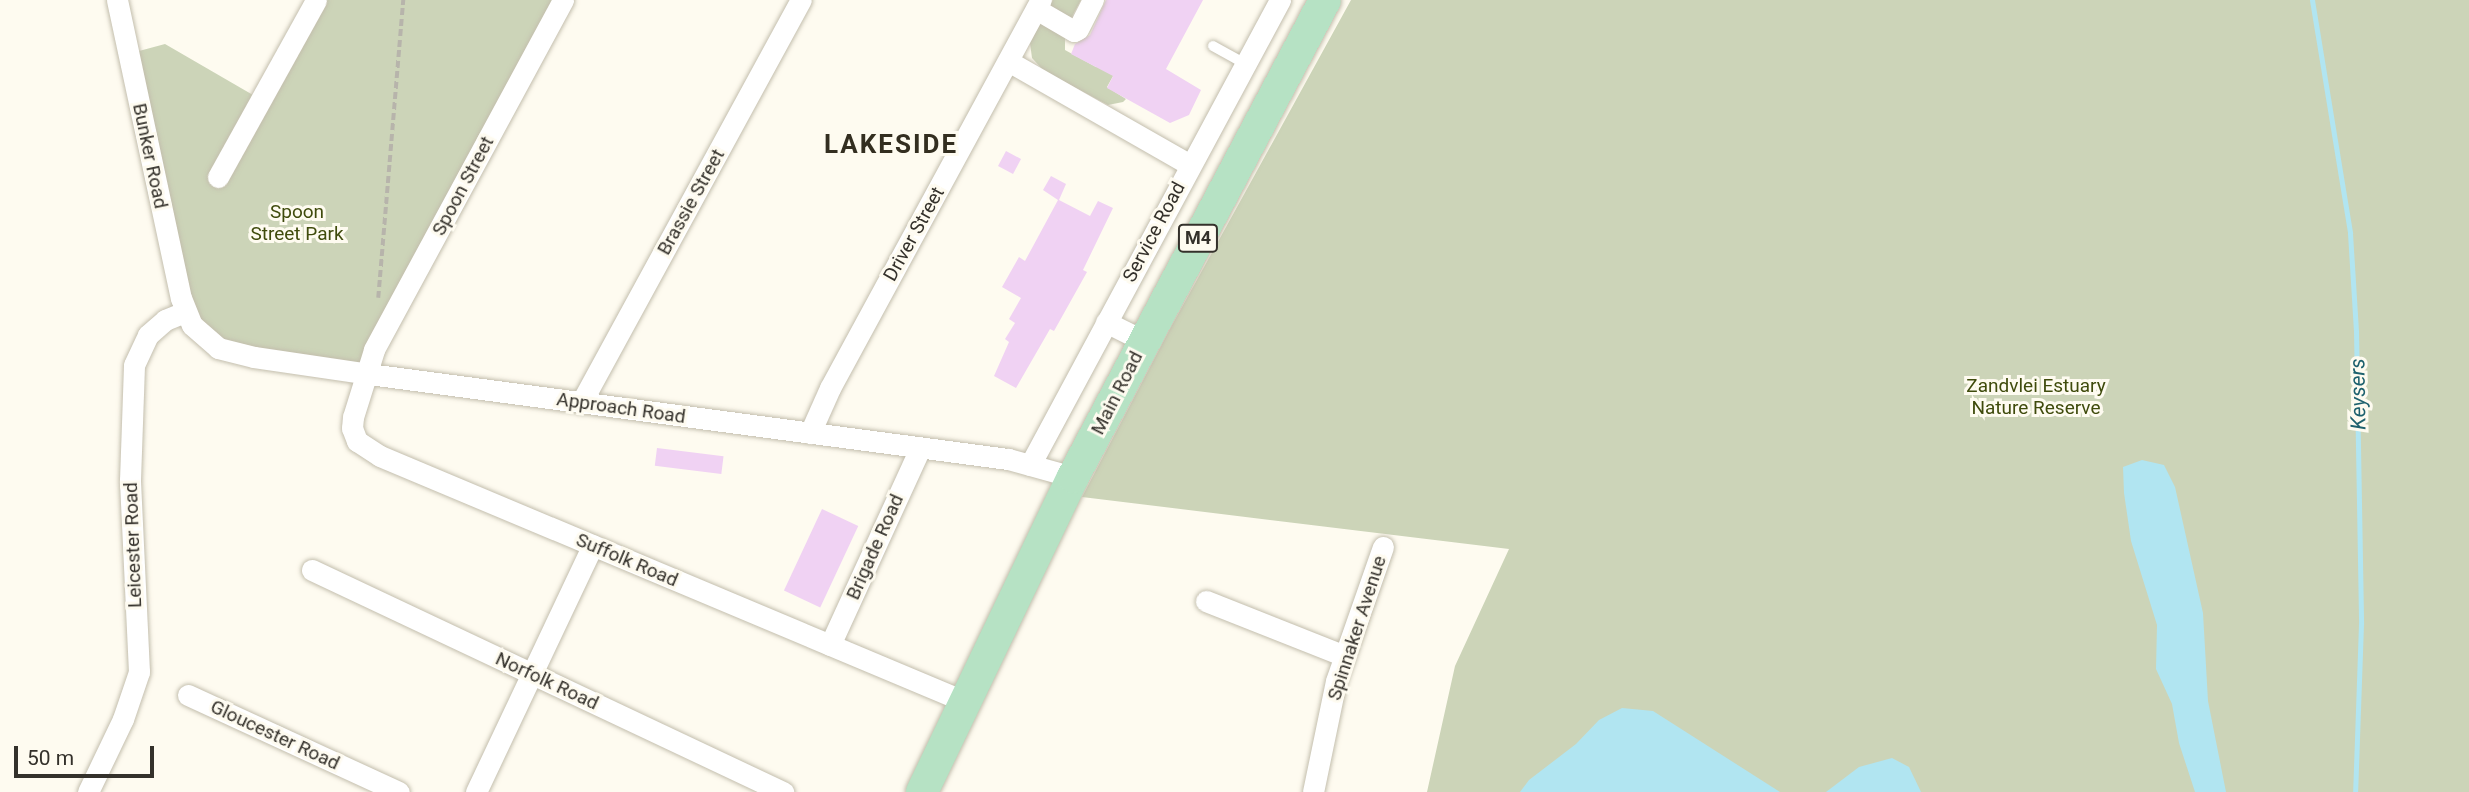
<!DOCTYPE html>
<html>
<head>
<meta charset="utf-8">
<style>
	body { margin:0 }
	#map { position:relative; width:2469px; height:792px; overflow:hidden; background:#fefbf0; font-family:Roboto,sans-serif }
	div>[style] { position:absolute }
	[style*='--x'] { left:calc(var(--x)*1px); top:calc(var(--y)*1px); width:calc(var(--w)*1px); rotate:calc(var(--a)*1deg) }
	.green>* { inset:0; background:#ccd4b8 }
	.water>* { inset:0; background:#b1e5f1 }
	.stream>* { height:5px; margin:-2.5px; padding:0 2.5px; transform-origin:2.5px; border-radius:2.5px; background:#b1e5f1 }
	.building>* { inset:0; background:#f0d2f3; transform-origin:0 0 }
	.path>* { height:3.5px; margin-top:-1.75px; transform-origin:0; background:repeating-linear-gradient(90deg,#b7b4ab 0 7px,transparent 0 10.5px) }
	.roads { filter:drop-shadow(0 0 2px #c3bead) drop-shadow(0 0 2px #c3bead) }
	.service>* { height:10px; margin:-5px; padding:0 5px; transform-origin:5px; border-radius:5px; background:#fff }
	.minor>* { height:21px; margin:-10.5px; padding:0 10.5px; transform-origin:10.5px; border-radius:10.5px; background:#fff }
	.primary>* { height:32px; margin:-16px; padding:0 16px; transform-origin:16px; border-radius:16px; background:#b6e2c4 }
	span { translate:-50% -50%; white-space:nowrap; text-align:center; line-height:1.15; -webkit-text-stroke:6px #fefbf0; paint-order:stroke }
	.shield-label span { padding:2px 5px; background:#fefbf0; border:2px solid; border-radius:5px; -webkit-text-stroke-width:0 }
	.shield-label { font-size:18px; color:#34312b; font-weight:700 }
	.street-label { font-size:19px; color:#34312b }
	.park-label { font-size:19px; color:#3f4b0c }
	.water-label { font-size:21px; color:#1e616e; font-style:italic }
	.district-label { font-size:26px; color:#332e20; font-weight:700; letter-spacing:2px }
	.scale { position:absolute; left:14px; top:746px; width:140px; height:32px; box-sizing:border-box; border:4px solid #34312b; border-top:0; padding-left:9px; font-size:21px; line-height:24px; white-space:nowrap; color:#34312b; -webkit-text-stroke:5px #fefbf0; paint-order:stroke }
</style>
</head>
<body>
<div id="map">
	<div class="green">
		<div style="clip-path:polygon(316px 0,563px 0,369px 374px,200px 334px,128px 54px,165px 44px,260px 99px)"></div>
		<div style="clip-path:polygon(1053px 0,1081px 0,1070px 20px,1047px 11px)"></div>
		<div style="clip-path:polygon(1155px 0,1107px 87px,1126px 99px,1123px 102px,1108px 105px,1044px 71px,1032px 58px,1030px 43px,1041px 21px,1065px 35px,1065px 50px,1096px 67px)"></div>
		<div style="clip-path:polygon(1351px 0,2469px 0,2469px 792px,1427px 792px,1455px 666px,1509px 549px,1082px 497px,1171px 327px)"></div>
	</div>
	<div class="water">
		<div style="clip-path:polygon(2142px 460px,2164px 465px,2175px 487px,2203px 613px,2208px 701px,2226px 792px,2195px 792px,2179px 743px,2172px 704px,2156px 669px,2157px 625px,2131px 541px,2124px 493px,2123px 467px)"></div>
		<div style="clip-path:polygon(1622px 708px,1653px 711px,1780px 792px,1520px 792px,1529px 780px,1576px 744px,1599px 720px)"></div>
		<div style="clip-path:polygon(1892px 758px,1909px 767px,1921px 792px,1826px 792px,1859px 767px)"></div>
	</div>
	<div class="stream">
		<div style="--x:2312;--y:0;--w:236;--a:80.7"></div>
		<div style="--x:2350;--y:233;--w:98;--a:86.5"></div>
		<div style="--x:2356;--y:331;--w:293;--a:89"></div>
		<div style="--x:2361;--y:624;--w:168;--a:92"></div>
	</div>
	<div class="building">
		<div style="clip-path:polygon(1106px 0,1203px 0,1166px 69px,1201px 90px,1189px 115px,1170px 123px,1107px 88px,1113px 76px,1071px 54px,1075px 44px,1090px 35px)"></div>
		<div style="left:1006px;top:151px;width:17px;height:17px;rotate:28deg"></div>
		<div style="clip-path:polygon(1051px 176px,1066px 184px,1059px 200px,1090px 216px,1098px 201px,1113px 208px,1083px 270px,1087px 272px,1054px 331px,1050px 329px,1016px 388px,994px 376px,1009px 342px,1005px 339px,1015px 323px,1009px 319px,1021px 298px,1002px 287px,1019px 257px,1025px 261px,1058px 200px,1043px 190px)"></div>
		<div style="left:657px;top:448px;width:67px;height:18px;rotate:7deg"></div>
		<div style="left:822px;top:509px;width:40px;height:90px;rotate:25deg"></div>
	</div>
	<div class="path">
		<div style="--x:378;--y:298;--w:299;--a:-85.2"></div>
	</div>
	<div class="roads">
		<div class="service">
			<div style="--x:1213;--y:46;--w:35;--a:29"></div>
		</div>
		<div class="minor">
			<div style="--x:117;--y:0;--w:305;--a:77.9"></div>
			<div style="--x:181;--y:298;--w:29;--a:68"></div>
			<div style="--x:192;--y:325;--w:35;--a:41"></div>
			<div style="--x:218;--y:348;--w:37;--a:14"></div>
			<div style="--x:254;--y:357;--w:116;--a:8.4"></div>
			<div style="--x:369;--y:374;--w:645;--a:7.58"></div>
			<div style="--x:1008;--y:459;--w:67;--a:15.5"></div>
			<div style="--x:563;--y:0;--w:398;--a:118.4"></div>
			<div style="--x:374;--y:350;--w:70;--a:107.4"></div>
			<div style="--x:353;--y:417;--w:11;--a:95"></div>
			<div style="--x:352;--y:428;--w:14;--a:69"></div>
			<div style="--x:357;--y:441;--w:27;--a:33"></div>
			<div style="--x:380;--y:456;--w:636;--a:22.77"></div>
			<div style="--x:1036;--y:9;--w:44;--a:30.1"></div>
			<div style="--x:1074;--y:31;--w:4;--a:-27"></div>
			<div style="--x:1078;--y:29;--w:33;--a:-63"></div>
			<div style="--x:1008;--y:61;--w:210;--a:29.7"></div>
			<div style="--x:218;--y:177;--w:202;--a:-61"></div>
			<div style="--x:1106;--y:322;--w:42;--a:26.6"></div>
			<div style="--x:581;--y:403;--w:459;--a:-61.4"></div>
			<div style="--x:810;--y:433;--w:49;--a:-66"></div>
			<div style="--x:830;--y:388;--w:442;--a:-61.5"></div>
			<div style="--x:1030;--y:465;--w:528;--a:-61.74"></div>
			<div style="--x:312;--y:570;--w:521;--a:25.24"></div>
			<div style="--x:1206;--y:601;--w:149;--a:21.6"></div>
			<div style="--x:830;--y:645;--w:217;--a:-65.4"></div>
			<div style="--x:188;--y:695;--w:232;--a:24.7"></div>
			<div style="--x:88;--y:792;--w:81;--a:-64.4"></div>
			<div style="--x:123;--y:719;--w:50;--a:-71.2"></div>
			<div style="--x:139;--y:672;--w:192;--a:-92.7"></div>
			<div style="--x:130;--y:480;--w:115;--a:-88"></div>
			<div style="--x:134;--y:365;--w:33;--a:-65"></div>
			<div style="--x:148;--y:335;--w:23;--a:-41"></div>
			<div style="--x:165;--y:320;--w:22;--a:-22"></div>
			<div style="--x:476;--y:792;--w:273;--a:-64.7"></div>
			<div style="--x:1313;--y:792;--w:113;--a:-78.3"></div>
			<div style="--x:1336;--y:681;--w:142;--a:-70.7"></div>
		</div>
		<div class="primary">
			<div style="--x:922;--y:792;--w:349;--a:-64.4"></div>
			<div style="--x:1073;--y:477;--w:539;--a:-62.15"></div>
		</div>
	</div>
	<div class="shield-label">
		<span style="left:1198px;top:238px">M4</span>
	</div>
	<div class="street-label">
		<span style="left:150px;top:156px;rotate:78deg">Bunker Road</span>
		<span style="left:463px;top:186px;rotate:-62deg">Spoon Street</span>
		<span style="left:691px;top:202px;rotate:-61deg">Brassie Street</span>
		<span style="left:1154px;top:232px;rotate:-62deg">Service Road</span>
		<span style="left:914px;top:234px;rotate:-61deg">Driver Street</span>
		<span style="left:1117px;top:393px;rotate:-63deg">Main Road</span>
		<span style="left:621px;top:408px;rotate:8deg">Approach Road</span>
		<span style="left:133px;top:545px;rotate:-92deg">Leicester Road</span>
		<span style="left:875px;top:547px;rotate:-66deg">Brigade Road</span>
		<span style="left:627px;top:560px;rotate:23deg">Suffolk Road</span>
		<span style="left:1357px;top:628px;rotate:-72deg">Spinnaker Avenue</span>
		<span style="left:547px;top:681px;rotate:25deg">Norfolk Road</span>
		<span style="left:275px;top:735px;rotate:25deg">Gloucester Road</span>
	</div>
	<div class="park-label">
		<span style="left:297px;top:223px">Spoon<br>Street Park</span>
		<span style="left:2036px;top:397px">Zandvlei Estuary<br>Nature Reserve</span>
	</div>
	<div class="water-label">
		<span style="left:2358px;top:394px;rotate:-91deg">Keysers</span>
	</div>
	<div class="district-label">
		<span style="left:891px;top:145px">LAKESIDE</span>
	</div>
	<div class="scale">50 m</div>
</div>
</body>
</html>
